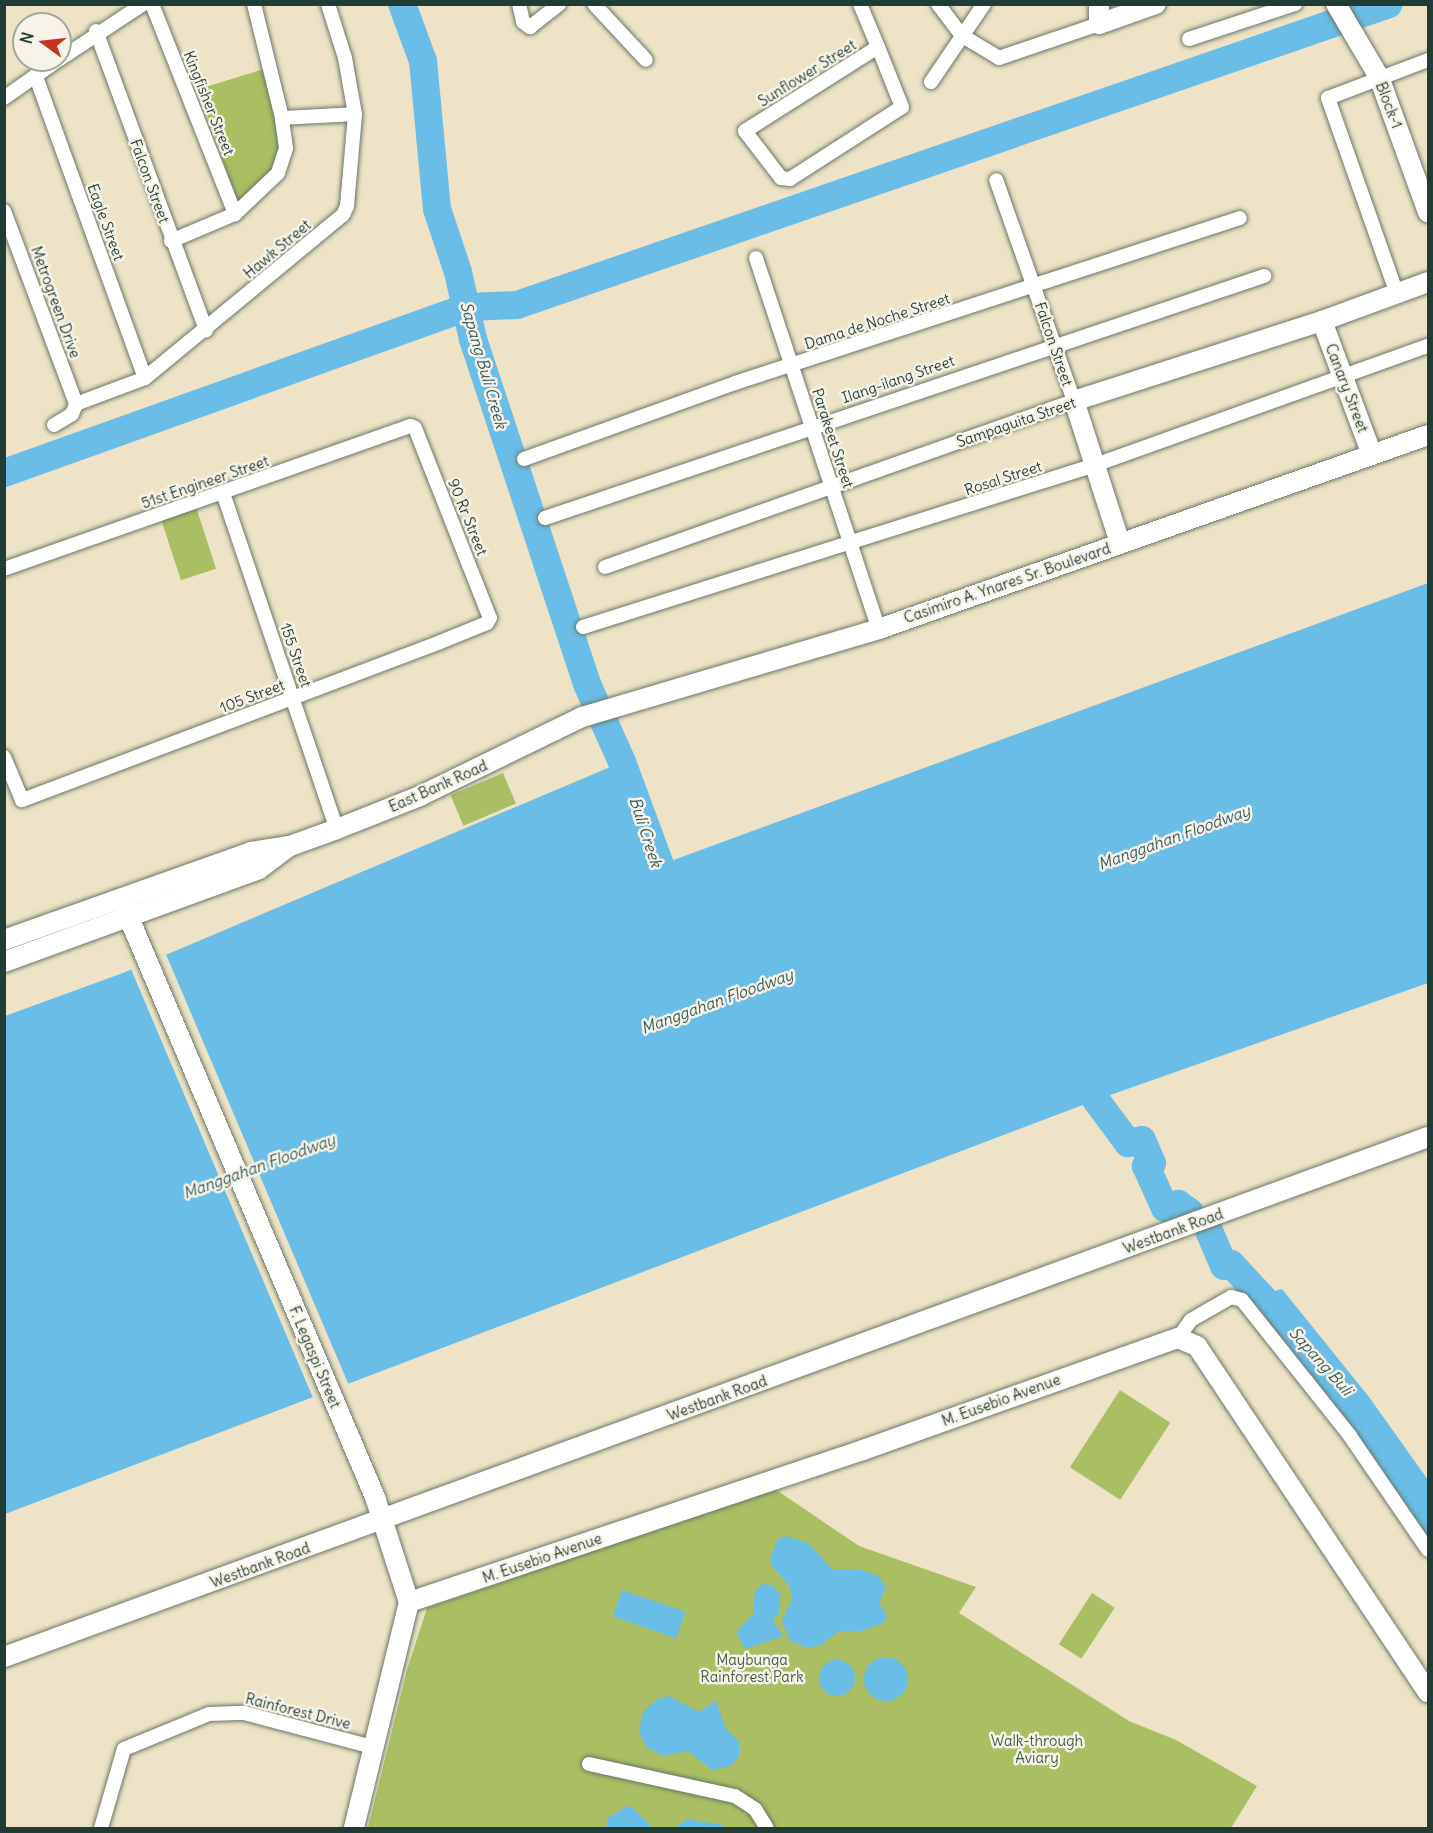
<!DOCTYPE html>
<html>
<head>
<meta charset="utf-8">
<style>
	body { margin:0 }
	#map { position:relative; width:1433px; height:1833px; overflow:hidden; background:#eee3c6; font-family:Delius,sans-serif }
	div>[style] { position:absolute }
	[style*='--x'] { left:calc(var(--x)*1px); top:calc(var(--y)*1px); width:calc(var(--w)*1px); rotate:calc(var(--a)*1deg) }
	.green>* { inset:0; background:#aabf63; transform-origin:0 0 }
	.water>* { inset:0; background:#6abde6; transform-origin:0 0 }
	.round { border-radius:50% }
	.pier>* { inset:0; background:#eee3c6; transform-origin:0 0 }
	.river>* { height:28px; margin:-14px; padding:0 14px; transform-origin:14px; border-radius:14px; background:#6abde6 }
	.roads { filter:drop-shadow(0 0 2px #677767) drop-shadow(0 0 2px #677767) }
	.street>* { height:14px; margin:-7px; padding:0 7px; transform-origin:7px; border-radius:7px; background:#fff }
	.secondary>* { height:20px; margin:-10px; padding:0 10px; transform-origin:10px; border-radius:10px; background:#fff }
	span { translate:-50% -50%; white-space:nowrap; text-align:center; line-height:1.15; -webkit-text-stroke:5px #f7f3e8; paint-order:stroke }
	.street-label { font-size:15px; color:#1f3d34 }
	.park-label { font-size:15px; color:#425e40 }
	.water-label { font-size:16px; color:#325d60; font-style:italic }
	.frame { position:absolute; inset:0; border:6px solid #1f3d34; pointer-events:none }
	.north { position:absolute; left:12px; top:12px; width:60px; height:60px; box-sizing:border-box; background:#f7f3e8; border:2px solid #a1aaa0; border-radius:50%; rotate:285deg; font-size:16px; font-weight:700; line-height:24px; text-align:center; color:#1f3d34 }
	.north::after { content:''; display:block; margin:auto; width:21px; height:27px; background:#c8321e; clip-path:polygon(50% 0,100% 100%,50% 72%,0 100%) }
</style>
</head>
<body>
<div id="map">
	<div class="green">
		<div style="clip-path:polygon(264px 69px,280px 117px,281px 148px,272px 171px,238px 205px,199px 89px)"></div>
		<div style="left:196px;top:507px;width:65px;height:37px;rotate:72deg"></div>
		<div style="left:503px;top:773px;width:33px;height:57px;rotate:67deg"></div>
		<div style="left:1120px;top:1390px;width:60px;height:92px;rotate:33deg"></div>
		<div style="clip-path:polygon(775px 1489px,859px 1546px,976px 1587px,959px 1613px,1129px 1721px,1176px 1740px,1257px 1786px,1231px 1828px,368px 1828px,407px 1670px,427px 1608px)"></div>
		<div style="left:1092px;top:1593px;width:27px;height:61px;rotate:33deg"></div>
	</div>
	<div class="water">
		<div style="clip-path:polygon(1428px 583px,1428px 983px,1096px 1100px,5px 1514px,5px 1016px,123px 973px,622px 762px,660px 865px)"></div>
		<div style="clip-path:polygon(1282px 1289px,1369px 1397px,1428px 1480px,1428px 1544px,1248px 1299px)"></div>
		<div style="clip-path:polygon(787px 1536px,809px 1544px,832px 1569px,857px 1569px,877px 1575px,886px 1587px,879px 1602px,887px 1616px,883px 1623px,862px 1631px,839px 1631px,821px 1645px,808px 1648px,790px 1641px,782px 1621px,792px 1598px,790px 1587px,772px 1566px,770px 1558px,778px 1539px)"></div>
		<div style="clip-path:polygon(762px 1584px,771px 1585px,780px 1592px,779px 1613px,773px 1620px,783px 1636px,745px 1649px,736px 1632px,753px 1614px,755px 1591px)"></div>
		<div style="left:622px;top:1590px;width:67px;height:28px;rotate:19deg"></div>
		<div class="round" style="left:864px;top:1657px;width:44px;height:44px"></div>
		<div class="round" style="left:819px;top:1660px;width:36px;height:36px"></div>
		<div style="clip-path:polygon(669px 1696px,699px 1712px,716px 1700px,725px 1727px,739px 1742px,739px 1756px,731px 1766px,712px 1770px,688px 1751px,663px 1756px,646px 1747px,639px 1732px,643px 1712px,657px 1699px)"></div>
		<div style="clip-path:polygon(627px 1806px,633px 1808px,653px 1828px,606px 1828px,608px 1818px)"></div>
		<div style="clip-path:polygon(687px 1819px,723px 1825px,725px 1828px,675px 1828px)"></div>
	</div>
	<div class="pier">
		<div style="left:165px;top:952px;width:472px;height:38px;rotate:67deg"></div>
	</div>
	<div class="river">
		<div style="--x:402;--y:4;--w:61;--a:69.8"></div>
		<div style="--x:423;--y:61;--w:149;--a:84.6"></div>
		<div style="--x:437;--y:209;--w:66;--a:71.6"></div>
		<div style="--x:458;--y:272;--w:69;--a:77.4"></div>
		<div style="--x:473;--y:339;--w:363;--a:71.7"></div>
		<div style="--x:587;--y:684;--w:85;--a:65.8"></div>
		<div style="--x:622;--y:762;--w:110;--a:69.7"></div>
		<div style="--x:660;--y:865;--w:22;--a:93"></div>
		<div style="--x:4;--y:473;--w:493;--a:-19.7"></div>
		<div style="--x:468;--y:307;--w:49;--a:-2.3"></div>
		<div style="--x:517;--y:305;--w:922;--a:-19.04"></div>
		<div style="--x:1096;--y:1100;--w:54;--a:53.3"></div>
		<div style="--x:1128;--y:1143;--w:14;--a:-12"></div>
		<div style="--x:1142;--y:1140;--w:25;--a:67"></div>
		<div style="--x:1152;--y:1163;--w:7;--a:153"></div>
		<div style="--x:1146;--y:1166;--w:46;--a:65.7"></div>
		<div style="--x:1165;--y:1208;--w:14;--a:-17"></div>
		<div style="--x:1178;--y:1204;--w:14;--a:34"></div>
		<div style="--x:1207;--y:1226;--w:43;--a:67"></div>
		<div style="--x:1224;--y:1266;--w:7;--a:-16"></div>
		<div style="--x:1231;--y:1264;--w:81;--a:47"></div>
	</div>
	<div class="roads">
		<div class="street">
			<div style="--x:152;--y:4;--w:226;--a:68.4"></div>
			<div style="--x:519;--y:4;--w:18;--a:77"></div>
			<div style="--x:523;--y:22;--w:9;--a:36"></div>
			<div style="--x:530;--y:27;--w:37;--a:-38"></div>
			<div style="--x:594;--y:4;--w:76;--a:47.1"></div>
			<div style="--x:860;--y:4;--w:47;--a:67.3"></div>
			<div style="--x:878;--y:47;--w:65;--a:68.2"></div>
			<div style="--x:902;--y:107;--w:133;--a:147.3"></div>
			<div style="--x:790;--y:179;--w:9;--a:-174"></div>
			<div style="--x:781;--y:178;--w:59;--a:-127.5"></div>
			<div style="--x:745;--y:131;--w:157;--a:-32.3"></div>
			<div style="--x:938;--y:4;--w:39;--a:53"></div>
			<div style="--x:961;--y:35;--w:44;--a:31.2"></div>
			<div style="--x:999;--y:58;--w:106;--a:-18.8"></div>
			<div style="--x:96;--y:31;--w:319;--a:69.8"></div>
			<div style="--x:1189;--y:39;--w:112;--a:-18.3"></div>
			<div style="--x:60;--y:59;--w:100;--a:-33.5"></div>
			<div style="--x:36;--y:77;--w:320;--a:70.1"></div>
			<div style="--x:931;--y:82;--w:94;--a:-55.8"></div>
			<div style="--x:4;--y:98;--w:66;--a:-35.1"></div>
			<div style="--x:282;--y:118;--w:73;--a:-3.1"></div>
			<div style="--x:4;--y:211;--w:206;--a:69.5"></div>
			<div style="--x:171;--y:241;--w:69;--a:-22.9"></div>
			<div style="--x:235;--y:214;--w:59;--a:-43.6"></div>
			<div style="--x:278;--y:173;--w:26;--a:-72"></div>
			<div style="--x:286;--y:148;--w:30;--a:-98"></div>
			<div style="--x:282;--y:118;--w:117;--a:-103.8"></div>
			<div style="--x:756;--y:258;--w:391;--a:71.7"></div>
			<div style="--x:1397;--y:294;--w:208;--a:-109.4"></div>
			<div style="--x:1328;--y:98;--w:107;--a:-20.8"></div>
			<div style="--x:54;--y:425;--w:21;--a:-31"></div>
			<div style="--x:72;--y:414;--w:11;--a:-68"></div>
			<div style="--x:76;--y:404;--w:74;--a:-20.6"></div>
			<div style="--x:145;--y:378;--w:256;--a:-39.5"></div>
			<div style="--x:343;--y:215;--w:10;--a:-66"></div>
			<div style="--x:347;--y:206;--w:92;--a:-85"></div>
			<div style="--x:355;--y:114;--w:57;--a:-100.1"></div>
			<div style="--x:345;--y:58;--w:57;--a:-107.5"></div>
			<div style="--x:524;--y:459;--w:224;--a:-19.8"></div>
			<div style="--x:735;--y:383;--w:531;--a:-18.09"></div>
			<div style="--x:223;--y:493;--w:355;--a:71.3"></div>
			<div style="--x:545;--y:518;--w:759;--a:-18.6"></div>
			<div style="--x:605;--y:567;--w:498;--a:-19.5"></div>
			<div style="--x:1074;--y:401;--w:234;--a:-109.4"></div>
			<div style="--x:4;--y:569;--w:431;--a:-19.4"></div>
			<div style="--x:411;--y:426;--w:4;--a:27"></div>
			<div style="--x:415;--y:428;--w:204;--a:68.5"></div>
			<div style="--x:490;--y:618;--w:6;--a:121"></div>
			<div style="--x:487;--y:623;--w:53;--a:157.8"></div>
			<div style="--x:438;--y:643;--w:445;--a:159.3"></div>
			<div style="--x:22;--y:800;--w:47;--a:-112.7"></div>
			<div style="--x:583;--y:627;--w:537;--a:-17.56"></div>
			<div style="--x:1095;--y:465;--w:354;--a:-19.7"></div>
			<div style="--x:1178;--y:1338;--w:22;--a:-54"></div>
			<div style="--x:1191;--y:1320;--w:46;--a:-29.9"></div>
			<div style="--x:1231;--y:1297;--w:11;--a:15"></div>
			<div style="--x:1242;--y:1300;--w:174;--a:51.5"></div>
			<div style="--x:1350;--y:1436;--w:138;--a:55.6"></div>
			<div style="--x:589;--y:1764;--w:149;--a:12.4"></div>
			<div style="--x:735;--y:1796;--w:24;--a:33"></div>
			<div style="--x:755;--y:1809;--w:22;--a:58"></div>
			<div style="--x:101;--y:1828;--w:82;--a:-73.8"></div>
			<div style="--x:124;--y:1749;--w:92;--a:-22.4"></div>
			<div style="--x:209;--y:1714;--w:35;--a:-2"></div>
			<div style="--x:244;--y:1713;--w:133;--a:14.8"></div>
		</div>
		<div class="secondary">
			<div style="--x:1099;--y:4;--w:20;--a:90"></div>
			<div style="--x:1099;--y:24;--w:60;--a:-19.3"></div>
			<div style="--x:1336;--y:4;--w:85;--a:59.5"></div>
			<div style="--x:1379;--y:77;--w:144;--a:70.1"></div>
			<div style="--x:1322;--y:321;--w:143;--a:69.5"></div>
			<div style="--x:1120;--y:543;--w:149;--a:-107.9"></div>
			<div style="--x:1074;--y:401;--w:261;--a:-17.9"></div>
			<div style="--x:1322;--y:321;--w:113;--a:-20.2"></div>
			<div style="--x:121;--y:899;--w:650;--a:66.99"></div>
			<div style="--x:375;--y:1497;--w:110;--a:72.1"></div>
			<div style="--x:409;--y:1602;--w:233;--a:103.7"></div>
			<div style="--x:4;--y:940;--w:262;--a:-19.6"></div>
			<div style="--x:251;--y:852;--w:39;--a:-9"></div>
			<div style="--x:290;--y:846;--w:50;--a:-19.9"></div>
			<div style="--x:337;--y:829;--w:89;--a:-21.7"></div>
			<div style="--x:420;--y:796;--w:180;--a:-26"></div>
			<div style="--x:582;--y:717;--w:310;--a:-16.5"></div>
			<div style="--x:879;--y:629;--w:582;--a:-19.46"></div>
			<div style="--x:4;--y:962;--w:271;--a:-20"></div>
			<div style="--x:259;--y:869;--w:36;--a:-37"></div>
			<div style="--x:409;--y:1602;--w:479;--a:-18.5"></div>
			<div style="--x:863;--y:1450;--w:334;--a:-19.6"></div>
			<div style="--x:1178;--y:1338;--w:21;--a:23"></div>
			<div style="--x:1197;--y:1346;--w:416;--a:56.3"></div>
			<div style="--x:4;--y:1657;--w:1516;--a:-20.06"></div>
		</div>
	</div>
	<div class="street-label">
		<span style="left:807px;top:73px;rotate:-32deg">Sunflower Street</span>
		<span style="left:209px;top:103px;rotate:68deg">Kingfisher Street</span>
		<span style="left:1389px;top:105px;rotate:69deg">Block-1</span>
		<span style="left:150px;top:181px;rotate:70deg">Falcon Street</span>
		<span style="left:106px;top:222px;rotate:70deg">Eagle Street</span>
		<span style="left:277px;top:249px;rotate:-40deg">Hawk Street</span>
		<span style="left:56px;top:302px;rotate:70deg">Metrogreen Drive</span>
		<span style="left:877px;top:321px;rotate:-18deg">Dama de Noche Street</span>
		<span style="left:1054px;top:344px;rotate:71deg">Falcon Street</span>
		<span style="left:898px;top:379px;rotate:-19deg">Ilang-ilang Street</span>
		<span style="left:1347px;top:388px;rotate:69deg">Canary Street</span>
		<span style="left:1016px;top:422px;rotate:-19deg">Sampaguita Street</span>
		<span style="left:833px;top:438px;rotate:72deg">Parakeet Street</span>
		<span style="left:1003px;top:478px;rotate:-18deg">Rosal Street</span>
		<span style="left:205px;top:482px;rotate:-19deg">51st Engineer Street</span>
		<span style="left:468px;top:517px;rotate:68deg">90 Rr Street</span>
		<span style="left:1007px;top:583px;rotate:-19deg">Casimiro A. Ynares Sr. Boulevard</span>
		<span style="left:296px;top:655px;rotate:71deg">155 Street</span>
		<span style="left:252px;top:696px;rotate:-21deg">105 Street</span>
		<span style="left:438px;top:786px;rotate:-24deg">East Bank Road</span>
		<span style="left:1173px;top:1231px;rotate:-20deg">Westbank Road</span>
		<span style="left:315px;top:1357px;rotate:67deg">F. Legaspi Street</span>
		<span style="left:717px;top:1398px;rotate:-20deg">Westbank Road</span>
		<span style="left:1001px;top:1400px;rotate:-20deg">M. Eusebio Avenue</span>
		<span style="left:542px;top:1558px;rotate:-19deg">M. Eusebio Avenue</span>
		<span style="left:260px;top:1565px;rotate:-20deg">Westbank Road</span>
		<span style="left:298px;top:1711px;rotate:14deg">Rainforest Drive</span>
	</div>
	<div class="park-label">
		<span style="left:752px;top:1668px">Maybunga<br>Rainforest Park</span>
		<span style="left:1037px;top:1749px">Walk-through<br>Aviary</span>
	</div>
	<div class="water-label">
		<span style="left:484px;top:365px;rotate:74deg">Sapang Buli Creek</span>
		<span style="left:646px;top:832px;rotate:72deg">Buli Creek</span>
		<span style="left:1174px;top:837px;rotate:-20deg">Manggahan Floodway</span>
		<span style="left:717px;top:1001px;rotate:-20deg">Manggahan Floodway</span>
		<span style="left:259px;top:1166px;rotate:-20deg">Manggahan Floodway</span>
		<span style="left:1321px;top:1361px;rotate:48deg">Sapang Buli</span>
	</div>
	<div class="frame"></div>
	<div class="north">N</div>
</div>
</body>
</html>
